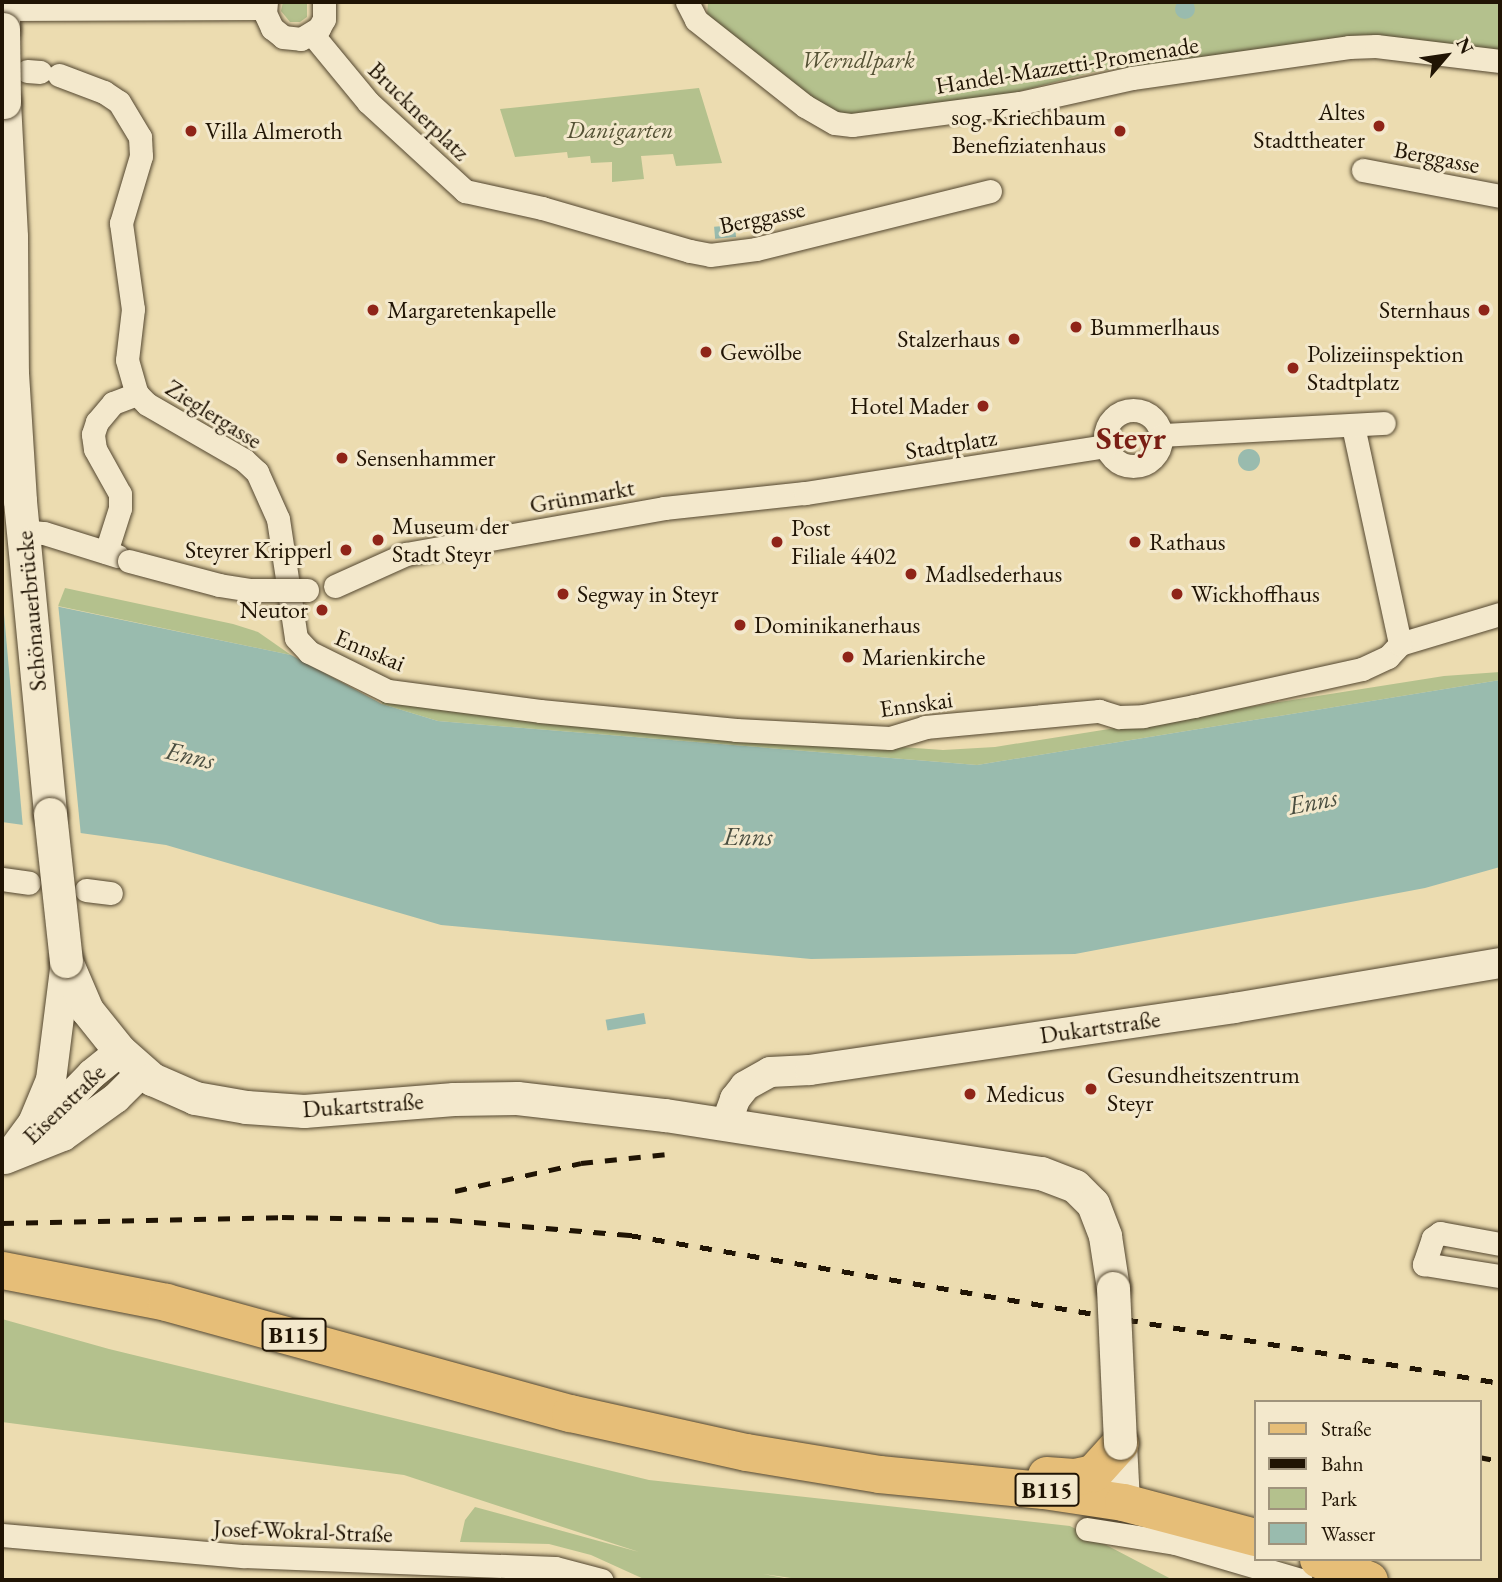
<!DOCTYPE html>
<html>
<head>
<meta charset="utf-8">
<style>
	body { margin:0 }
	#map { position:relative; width:1502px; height:1582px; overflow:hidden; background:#ecdcb0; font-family:"EB Garamond",serif }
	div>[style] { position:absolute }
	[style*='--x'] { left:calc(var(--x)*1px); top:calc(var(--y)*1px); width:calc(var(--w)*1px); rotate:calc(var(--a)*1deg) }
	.green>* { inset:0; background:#b4c18d }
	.water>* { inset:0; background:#99bbae; transform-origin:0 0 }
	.round { border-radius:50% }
	.pier>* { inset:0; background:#ecdcb0 }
	.roads { filter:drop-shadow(0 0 2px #53462f) drop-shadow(0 0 2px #53462f) }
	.minor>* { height:23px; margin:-11.5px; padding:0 11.5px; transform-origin:11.5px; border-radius:11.5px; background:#f3e8cc }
	.minor>.ring { margin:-11.5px; padding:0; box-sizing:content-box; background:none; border:23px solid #f3e8cc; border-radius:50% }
	.tertiary>* { height:30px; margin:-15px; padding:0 15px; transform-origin:15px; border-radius:15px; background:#f3e8cc }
	.secondary>* { height:33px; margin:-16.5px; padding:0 16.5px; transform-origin:16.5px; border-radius:16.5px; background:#f3e8cc }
	.primary>* { height:37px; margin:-18.5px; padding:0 18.5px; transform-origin:18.5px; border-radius:18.5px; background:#e6be78 }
	.rail>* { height:5px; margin-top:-2.5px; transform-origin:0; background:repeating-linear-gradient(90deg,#201404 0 12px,transparent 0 24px) }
	.bridges { filter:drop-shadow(0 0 2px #53462f) drop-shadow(0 0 2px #53462f) }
	.minor-bridge>* { height:23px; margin:-11.5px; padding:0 11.5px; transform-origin:11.5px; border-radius:11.5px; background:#f3e8cc }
	.secondary-bridge>* { height:33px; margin:-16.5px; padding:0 16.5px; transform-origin:16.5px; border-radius:16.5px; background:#f3e8cc }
	.dots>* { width:19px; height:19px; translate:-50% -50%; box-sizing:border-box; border:4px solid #f3e8cc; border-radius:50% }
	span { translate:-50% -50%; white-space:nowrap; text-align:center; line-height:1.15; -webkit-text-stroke:6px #f3e8cc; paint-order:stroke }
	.shield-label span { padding:2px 5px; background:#f3e8cc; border:2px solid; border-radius:5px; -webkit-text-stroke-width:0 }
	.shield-label { font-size:23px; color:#201404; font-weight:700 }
	.park-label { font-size:24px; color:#545134; font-style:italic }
	.street-label { font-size:24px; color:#201404 }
	.poi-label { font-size:24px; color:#201404 }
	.right { translate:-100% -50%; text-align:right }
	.left { translate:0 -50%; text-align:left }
	.water-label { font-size:26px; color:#4a4e40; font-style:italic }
	.district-label { font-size:32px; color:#7a1f14; font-weight:700 }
	.frame { position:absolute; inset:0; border:4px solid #201404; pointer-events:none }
	.legend { position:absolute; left:1254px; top:1400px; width:228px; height:161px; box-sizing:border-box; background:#f3e8cc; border:2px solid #9f937c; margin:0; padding:9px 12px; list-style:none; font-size:21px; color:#201404 }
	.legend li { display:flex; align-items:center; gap:14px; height:35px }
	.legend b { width:35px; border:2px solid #9f937c }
	.north { position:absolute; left:1411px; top:21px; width:70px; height:70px; -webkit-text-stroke:5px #f3e8cc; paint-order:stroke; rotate:61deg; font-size:19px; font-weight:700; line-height:28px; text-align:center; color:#201404 }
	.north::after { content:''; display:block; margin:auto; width:24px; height:32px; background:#201404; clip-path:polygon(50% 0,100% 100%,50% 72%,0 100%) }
</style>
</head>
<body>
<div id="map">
	<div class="green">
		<div style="clip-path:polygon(283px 2px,307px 2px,307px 17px,300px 22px,290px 22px,281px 11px)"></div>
		<div style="clip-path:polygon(708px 2px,1500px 2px,1500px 50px,1365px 35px,1093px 72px,1006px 95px,865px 119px,826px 110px,707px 16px)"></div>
		<div style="clip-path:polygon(699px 88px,722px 163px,676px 166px,673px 154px,641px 156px,644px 179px,612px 182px,612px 162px,591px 163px,590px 156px,568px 158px,567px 152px,515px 157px,500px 109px)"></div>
		<div style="clip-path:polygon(65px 588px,233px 624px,258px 632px,291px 655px,58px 606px)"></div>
		<div style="clip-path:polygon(1500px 672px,1500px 680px,977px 765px,438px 721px,382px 704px,381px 700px,744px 736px,943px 750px,995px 747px,1444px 676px)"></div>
		<div style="clip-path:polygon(2px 1319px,109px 1349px,649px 1480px,1070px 1526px,1173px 1580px,805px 1580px,763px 1574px,795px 1580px,646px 1580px,591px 1555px,549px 1544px,460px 1542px,465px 1520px,475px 1507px,639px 1552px,404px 1475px,2px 1422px)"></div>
	</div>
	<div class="water">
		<div class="round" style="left:1175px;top:-1px;width:20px;height:20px"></div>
		<div style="left:735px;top:225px;width:12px;height:21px;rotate:85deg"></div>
		<div class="round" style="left:1238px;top:449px;width:22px;height:22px"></div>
		<div style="clip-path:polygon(2px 595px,291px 655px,382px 704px,438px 721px,977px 765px,1500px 680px,1500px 867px,1425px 888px,1075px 954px,811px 959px,441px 925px,166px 845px,2px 822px)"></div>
		<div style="left:644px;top:1013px;width:11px;height:39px;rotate:80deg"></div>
	</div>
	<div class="pier">
		<div style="clip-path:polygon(2px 591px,58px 603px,81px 836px,23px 828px)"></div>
	</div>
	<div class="roads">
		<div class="minor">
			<div style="--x:266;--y:2;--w:11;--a:95"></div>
			<div style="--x:265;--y:13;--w:17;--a:65"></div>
			<div style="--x:272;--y:28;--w:14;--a:39"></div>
			<div style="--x:283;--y:37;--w:18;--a:6"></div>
			<div style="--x:301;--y:39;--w:21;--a:-31"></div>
			<div style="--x:319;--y:28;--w:10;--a:-61"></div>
			<div style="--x:324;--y:19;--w:17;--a:-90"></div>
			<div style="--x:687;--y:2;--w:20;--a:63"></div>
			<div style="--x:696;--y:20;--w:139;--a:38.3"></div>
			<div style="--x:805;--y:106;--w:34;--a:30"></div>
			<div style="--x:835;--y:123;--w:17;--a:7"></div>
			<div style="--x:852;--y:125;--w:169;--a:-7.5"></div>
			<div style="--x:1020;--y:103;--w:115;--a:-12.6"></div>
			<div style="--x:1132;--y:78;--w:219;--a:-8.1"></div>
			<div style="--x:1349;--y:47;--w:27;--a:-2"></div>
			<div style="--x:1376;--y:46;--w:125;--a:6.9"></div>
			<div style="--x:3;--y:9;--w:261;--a:-0.2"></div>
			<div style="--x:312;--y:34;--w:88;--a:50.5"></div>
			<div style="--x:368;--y:102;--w:132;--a:42.5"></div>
			<div style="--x:465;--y:191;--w:79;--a:12.4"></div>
			<div style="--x:542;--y:208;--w:154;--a:16.2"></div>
			<div style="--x:690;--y:251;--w:20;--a:11"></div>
			<div style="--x:710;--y:255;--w:46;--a:-7.4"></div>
			<div style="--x:756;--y:249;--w:241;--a:-13.9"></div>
			<div style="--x:27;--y:71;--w:13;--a:4"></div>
			<div style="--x:59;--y:75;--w:48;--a:20.7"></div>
			<div style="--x:104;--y:92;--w:18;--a:34"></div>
			<div style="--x:119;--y:102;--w:41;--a:59"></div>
			<div style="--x:140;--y:137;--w:19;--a:87"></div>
			<div style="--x:141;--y:156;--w:70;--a:106.6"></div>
			<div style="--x:121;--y:223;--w:87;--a:82.1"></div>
			<div style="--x:133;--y:309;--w:51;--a:96.7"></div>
			<div style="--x:127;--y:360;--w:35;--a:74"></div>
			<div style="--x:137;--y:394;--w:14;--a:45"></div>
			<div style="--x:147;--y:404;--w:112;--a:30"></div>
			<div style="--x:244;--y:460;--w:18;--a:43"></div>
			<div style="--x:257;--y:472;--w:51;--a:65.9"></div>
			<div style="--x:278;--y:519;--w:120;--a:81.4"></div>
			<div style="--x:296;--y:638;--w:19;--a:47"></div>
			<div style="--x:309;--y:652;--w:88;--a:26.3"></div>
			<div style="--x:388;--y:691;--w:153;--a:7.5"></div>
			<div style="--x:540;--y:711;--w:197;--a:5.5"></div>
			<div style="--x:736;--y:730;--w:154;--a:3"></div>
			<div style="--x:890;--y:738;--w:37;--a:-17"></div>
			<div style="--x:925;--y:727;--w:175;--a:-5.3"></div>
			<div style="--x:1099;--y:711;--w:21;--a:17"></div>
			<div style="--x:1119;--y:717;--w:24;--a:-2"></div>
			<div style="--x:1143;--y:716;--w:52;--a:-11.1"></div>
			<div style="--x:1194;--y:706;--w:172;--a:-12.4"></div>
			<div style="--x:1362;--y:669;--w:29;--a:-25"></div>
			<div style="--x:1388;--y:657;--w:18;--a:-47"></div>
			<div style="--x:1400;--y:644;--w:104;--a:-16.7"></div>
			<div style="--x:1363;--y:170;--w:139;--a:10.7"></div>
			<div class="ring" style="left:1105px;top:410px;width:33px;height:33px"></div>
			<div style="--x:1353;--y:426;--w:223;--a:77.8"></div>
			<div style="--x:1162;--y:435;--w:222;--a:-3.1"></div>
			<div style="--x:24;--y:531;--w:20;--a:6"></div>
			<div style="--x:44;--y:533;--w:77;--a:17.3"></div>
			<div style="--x:106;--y:552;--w:46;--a:-72.3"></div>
			<div style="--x:120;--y:508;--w:14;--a:-90"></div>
			<div style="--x:120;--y:494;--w:51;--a:-119.1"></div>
			<div style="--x:95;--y:449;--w:15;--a:-98"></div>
			<div style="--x:93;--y:434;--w:13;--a:-72"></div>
			<div style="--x:97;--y:422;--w:25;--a:-50"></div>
			<div style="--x:113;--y:403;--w:26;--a:-21"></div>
			<div style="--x:335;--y:586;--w:78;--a:-24.3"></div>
			<div style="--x:406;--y:554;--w:262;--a:-10.1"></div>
			<div style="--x:664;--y:508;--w:142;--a:-6.1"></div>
			<div style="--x:805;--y:493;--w:305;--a:-8.9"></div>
			<div style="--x:2;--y:879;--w:27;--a:8"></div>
			<div style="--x:86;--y:890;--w:25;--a:7"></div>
			<div style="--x:1500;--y:1244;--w:61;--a:-169.6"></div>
			<div style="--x:1440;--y:1233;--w:9;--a:144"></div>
			<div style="--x:1433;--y:1238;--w:28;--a:109"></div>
			<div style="--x:1424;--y:1264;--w:77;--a:9"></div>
			<div style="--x:1087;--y:1529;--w:89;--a:9"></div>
			<div style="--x:1175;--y:1543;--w:131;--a:16.4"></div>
			<div style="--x:2;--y:1535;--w:243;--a:5"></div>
			<div style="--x:244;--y:1556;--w:311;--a:2.2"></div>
			<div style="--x:555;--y:1568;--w:48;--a:14.6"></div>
		</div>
		<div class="tertiary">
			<div style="--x:726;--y:1124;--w:27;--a:-70"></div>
			<div style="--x:735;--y:1099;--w:16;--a:-52"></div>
			<div style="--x:745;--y:1086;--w:29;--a:-29"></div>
			<div style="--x:770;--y:1072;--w:40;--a:-2.9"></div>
			<div style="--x:810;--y:1070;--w:429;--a:-8.3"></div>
			<div style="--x:1234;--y:1008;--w:270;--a:-9.6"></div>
			<div style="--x:37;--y:1131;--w:79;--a:-46"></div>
			<div style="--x:92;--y:1074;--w:36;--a:-39"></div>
			<div style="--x:8;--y:1157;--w:42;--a:-53.7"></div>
			<div style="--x:33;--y:1123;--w:47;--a:-67.3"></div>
			<div style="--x:51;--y:1080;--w:120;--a:-82.8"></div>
			<div style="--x:5;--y:1159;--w:62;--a:-21.6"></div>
			<div style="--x:63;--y:1136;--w:65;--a:-35.6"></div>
			<div style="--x:116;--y:1098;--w:37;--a:-45"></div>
		</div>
		<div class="secondary">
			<div style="--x:3;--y:2;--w:27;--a:90"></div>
			<div style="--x:4;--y:102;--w:135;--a:87"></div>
			<div style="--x:11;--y:237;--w:136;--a:89.6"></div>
			<div style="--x:12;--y:373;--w:128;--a:86.4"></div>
			<div style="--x:20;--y:501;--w:314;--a:84.5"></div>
			<div style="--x:66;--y:961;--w:53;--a:66.8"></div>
			<div style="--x:87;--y:1010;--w:53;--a:51.2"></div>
			<div style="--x:120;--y:1051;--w:43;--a:41.2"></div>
			<div style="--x:152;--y:1079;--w:47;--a:23.8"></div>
			<div style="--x:195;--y:1098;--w:52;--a:10"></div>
			<div style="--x:246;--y:1107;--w:58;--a:3.9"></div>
			<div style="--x:304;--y:1111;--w:150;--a:-4.6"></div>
			<div style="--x:454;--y:1099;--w:63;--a:-0.9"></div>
			<div style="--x:517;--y:1098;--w:149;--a:6.6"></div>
			<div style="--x:665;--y:1115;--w:380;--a:8.8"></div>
			<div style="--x:1041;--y:1173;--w:36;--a:21"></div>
			<div style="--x:1075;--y:1186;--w:25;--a:45"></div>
			<div style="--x:1093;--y:1204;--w:34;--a:69"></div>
			<div style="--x:1105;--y:1236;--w:53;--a:81.3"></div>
			<div style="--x:1120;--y:1443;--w:59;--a:87.1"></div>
		</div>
		<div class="primary">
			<div style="--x:2;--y:1270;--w:167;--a:11"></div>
			<div style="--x:166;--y:1302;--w:419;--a:15.4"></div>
			<div style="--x:570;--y:1413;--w:180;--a:12.5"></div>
			<div style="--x:746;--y:1452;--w:135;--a:9.4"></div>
			<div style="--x:879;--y:1474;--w:165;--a:5.6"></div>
			<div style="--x:1043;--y:1490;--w:81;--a:8.5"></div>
			<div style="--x:1123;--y:1502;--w:137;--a:14.9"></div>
			<div style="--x:1046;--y:1475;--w:28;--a:4"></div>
			<div style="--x:1074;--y:1477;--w:19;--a:-12"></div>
			<div style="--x:1093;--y:1473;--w:40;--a:-48"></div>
			<div style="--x:1318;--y:1559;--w:55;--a:22.4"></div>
		</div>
	</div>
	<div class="rail">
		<div style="--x:455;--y:1191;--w:129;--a:-12.5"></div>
		<div style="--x:581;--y:1163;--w:87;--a:-5.9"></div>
		<div style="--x:2;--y:1223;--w:280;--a:-1.2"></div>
		<div style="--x:282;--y:1217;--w:168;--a:1"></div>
		<div style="--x:450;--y:1220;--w:180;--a:4.8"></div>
		<div style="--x:629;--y:1235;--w:883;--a:9.64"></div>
		<div style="--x:1479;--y:1457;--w:21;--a:11"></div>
	</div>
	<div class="bridges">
		<div class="minor-bridge">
			<div style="--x:129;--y:561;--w:93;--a:14.9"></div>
			<div style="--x:219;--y:585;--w:32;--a:9"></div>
			<div style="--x:251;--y:590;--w:56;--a:0"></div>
		</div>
		<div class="secondary-bridge">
			<div style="--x:3;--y:29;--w:73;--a:89.2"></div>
			<div style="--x:50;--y:814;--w:148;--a:83.8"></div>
			<div style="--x:1113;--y:1288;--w:155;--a:87.4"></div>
		</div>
	</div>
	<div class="dots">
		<div style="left:1379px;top:126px;background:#8f2418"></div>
		<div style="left:191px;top:131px;background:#8f2418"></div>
		<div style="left:1120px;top:131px;background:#8f2418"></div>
		<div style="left:373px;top:310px;background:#8f2418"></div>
		<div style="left:1484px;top:310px;background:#8f2418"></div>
		<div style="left:1076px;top:327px;background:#8f2418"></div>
		<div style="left:1014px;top:339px;background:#8f2418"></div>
		<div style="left:706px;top:352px;background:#8f2418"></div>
		<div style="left:1293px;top:368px;background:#8f2418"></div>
		<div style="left:983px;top:406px;background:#8f2418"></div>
		<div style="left:342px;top:458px;background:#8f2418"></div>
		<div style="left:378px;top:540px;background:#8f2418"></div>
		<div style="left:777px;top:542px;background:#8f2418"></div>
		<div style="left:1135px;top:542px;background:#8f2418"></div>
		<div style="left:346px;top:550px;background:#8f2418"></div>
		<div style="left:911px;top:574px;background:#8f2418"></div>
		<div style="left:563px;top:594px;background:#8f2418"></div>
		<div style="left:1177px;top:594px;background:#8f2418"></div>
		<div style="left:322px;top:610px;background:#8f2418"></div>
		<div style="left:740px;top:625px;background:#8f2418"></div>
		<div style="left:848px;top:657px;background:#8f2418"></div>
		<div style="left:1091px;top:1089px;background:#8f2418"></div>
		<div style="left:970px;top:1094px;background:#8f2418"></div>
	</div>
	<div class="shield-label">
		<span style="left:294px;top:1335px">B115</span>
		<span style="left:1047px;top:1490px">B115</span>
	</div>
	<div class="park-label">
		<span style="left:858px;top:60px">Werndlpark</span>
		<span style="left:620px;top:130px">Danigarten</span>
	</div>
	<div class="street-label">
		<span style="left:1067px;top:65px;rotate:-9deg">Handel-Mazzetti-Promenade</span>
		<span style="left:419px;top:111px;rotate:44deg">Brucknerplatz</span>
		<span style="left:1437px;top:157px;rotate:11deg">Berggasse</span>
		<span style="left:762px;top:217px;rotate:-12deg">Berggasse</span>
		<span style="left:214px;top:414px;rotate:32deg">Zieglergasse</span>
		<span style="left:951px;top:444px;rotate:-9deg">Stadtplatz</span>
		<span style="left:582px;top:496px;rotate:-10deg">Grünmarkt</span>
		<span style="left:31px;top:611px;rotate:-95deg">Schönauerbrücke</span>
		<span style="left:370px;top:650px;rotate:23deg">Ennskai</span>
		<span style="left:916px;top:704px;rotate:-8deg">Ennskai</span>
		<span style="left:1100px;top:1027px;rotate:-8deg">Dukartstraße</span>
		<span style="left:64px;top:1104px;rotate:-44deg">Eisenstraße</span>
		<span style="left:363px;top:1105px;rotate:-4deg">Dukartstraße</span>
		<span style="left:303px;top:1531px;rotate:2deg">Josef-Wokral-Straße</span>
	</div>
	<div class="poi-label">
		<span class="right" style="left:1365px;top:126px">Altes<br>Stadttheater</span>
		<span class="right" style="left:1106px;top:131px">sog. Kriechbaum<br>Benefiziatenhaus</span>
		<span class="left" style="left:205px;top:131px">Villa Almeroth</span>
		<span class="left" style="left:387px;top:310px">Margaretenkapelle</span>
		<span class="right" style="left:1470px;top:310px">Sternhaus</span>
		<span class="left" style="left:1090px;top:327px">Bummerlhaus</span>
		<span class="right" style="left:1000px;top:339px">Stalzerhaus</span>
		<span class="left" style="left:720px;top:352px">Gewölbe</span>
		<span class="left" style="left:1307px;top:368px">Polizeiinspektion<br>Stadtplatz</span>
		<span class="right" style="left:969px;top:406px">Hotel Mader</span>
		<span class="left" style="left:356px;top:458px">Sensenhammer</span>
		<span class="left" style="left:392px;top:540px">Museum der<br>Stadt Steyr</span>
		<span class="left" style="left:791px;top:542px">Post<br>Filiale 4402</span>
		<span class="left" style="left:1149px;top:542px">Rathaus</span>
		<span class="right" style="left:332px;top:550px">Steyrer Kripperl</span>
		<span class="left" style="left:925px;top:574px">Madlsederhaus</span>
		<span class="left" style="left:577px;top:594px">Segway in Steyr</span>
		<span class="left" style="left:1191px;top:594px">Wickhoffhaus</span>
		<span class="right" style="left:308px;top:610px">Neutor</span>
		<span class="left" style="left:754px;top:625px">Dominikanerhaus</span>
		<span class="left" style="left:862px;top:657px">Marienkirche</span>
		<span class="left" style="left:1107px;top:1089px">Gesundheitszentrum<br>Steyr</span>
		<span class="left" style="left:986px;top:1094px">Medicus</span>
	</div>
	<div class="water-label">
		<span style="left:190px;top:756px;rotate:13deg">Enns</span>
		<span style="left:1313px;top:802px;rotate:-11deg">Enns</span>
		<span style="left:748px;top:837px;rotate:1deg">Enns</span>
	</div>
	<div class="district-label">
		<span style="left:1131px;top:438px">Steyr</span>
	</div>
	<div class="frame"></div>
	<ul class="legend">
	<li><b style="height:9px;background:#e6be78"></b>Straße</li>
	<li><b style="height:9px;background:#201404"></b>Bahn</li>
	<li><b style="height:19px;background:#b4c18d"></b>Park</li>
	<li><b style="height:19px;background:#99bbae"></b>Wasser</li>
	</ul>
	<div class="north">N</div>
</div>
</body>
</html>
